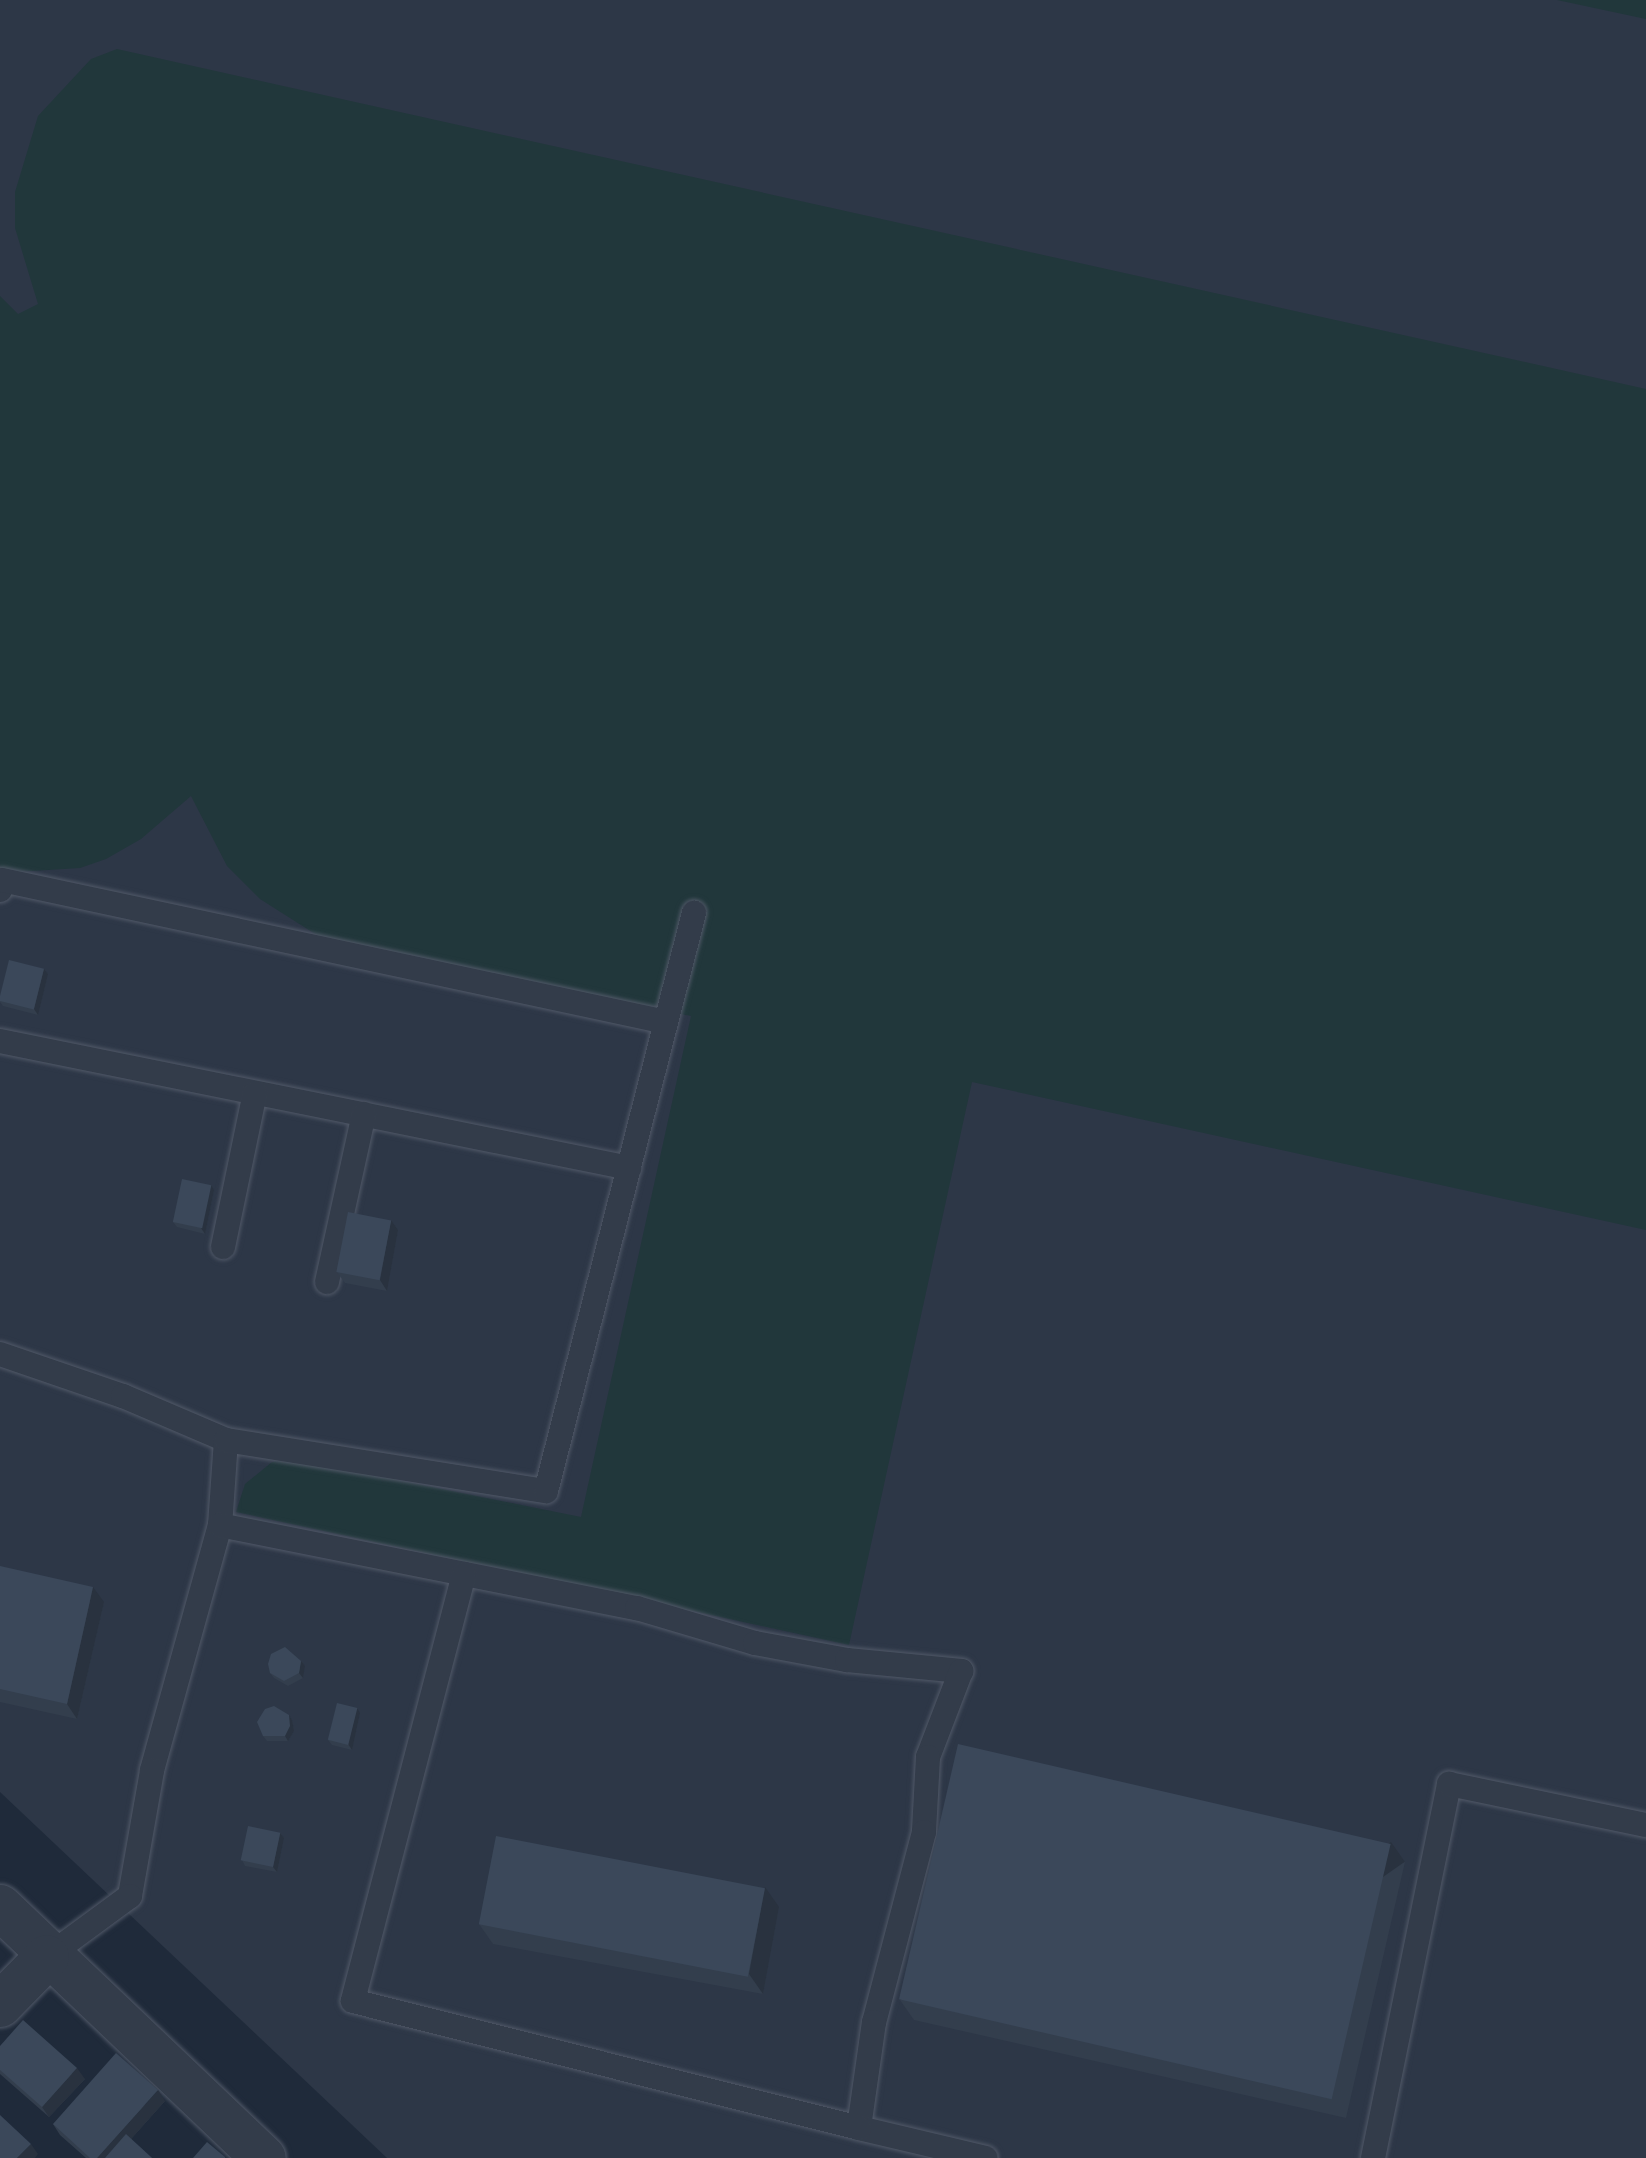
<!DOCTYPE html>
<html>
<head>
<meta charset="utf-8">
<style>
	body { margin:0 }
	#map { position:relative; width:1646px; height:2158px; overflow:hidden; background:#1f2a3a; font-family:"Noto Sans",sans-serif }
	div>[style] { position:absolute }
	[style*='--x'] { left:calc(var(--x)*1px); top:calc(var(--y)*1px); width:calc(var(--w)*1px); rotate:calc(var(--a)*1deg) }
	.airport>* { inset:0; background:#2d3747 }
	.green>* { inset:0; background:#21373b }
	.roads { filter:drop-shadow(0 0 2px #515968) drop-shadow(0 0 2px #515968) }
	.service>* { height:24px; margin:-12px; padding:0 12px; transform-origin:12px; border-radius:12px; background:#333c4a }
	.tertiary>* { height:44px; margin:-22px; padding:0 22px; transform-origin:22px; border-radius:22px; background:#333c4a }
	.wall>* { inset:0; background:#333e4d }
	.shaded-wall>* { inset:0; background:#29323f; transform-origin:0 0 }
	.building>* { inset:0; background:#3b485a; transform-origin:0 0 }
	span { translate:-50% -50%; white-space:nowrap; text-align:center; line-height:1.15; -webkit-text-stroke:7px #19212f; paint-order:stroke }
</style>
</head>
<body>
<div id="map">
	<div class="airport">
		<div style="clip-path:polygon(0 0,1646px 0,1646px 2158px,387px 2158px,0 1792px)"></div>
	</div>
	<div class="green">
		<div style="clip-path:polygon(1557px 0,1646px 0,1646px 19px)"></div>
		<div style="clip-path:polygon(117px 49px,1646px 389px,1646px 1230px,972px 1082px,849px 1645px,236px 1512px,245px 1484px,272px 1462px,294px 1459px,581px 1517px,691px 1016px,334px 946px,260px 899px,227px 866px,191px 796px,141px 839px,106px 859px,80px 868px,0 873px,0 296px,18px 314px,38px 304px,15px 228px,15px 192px,38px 116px,91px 59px)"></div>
	</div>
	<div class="roads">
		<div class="service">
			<div style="--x:0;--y:890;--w:10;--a:-79"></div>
			<div style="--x:2;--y:880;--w:679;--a:12.07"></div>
			<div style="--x:0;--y:1041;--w:642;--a:11.41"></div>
			<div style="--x:223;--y:1247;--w:157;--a:-78.3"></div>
			<div style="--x:327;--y:1282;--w:172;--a:-77.6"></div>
			<div style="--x:0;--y:1354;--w:130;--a:18.9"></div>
			<div style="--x:123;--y:1396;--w:112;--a:23.1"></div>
			<div style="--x:226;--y:1440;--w:85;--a:94"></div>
			<div style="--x:220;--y:1525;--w:255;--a:105.5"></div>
			<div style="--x:152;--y:1771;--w:127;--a:100"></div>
			<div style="--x:130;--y:1896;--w:103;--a:143.7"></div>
			<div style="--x:226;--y:1440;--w:324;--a:9.1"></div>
			<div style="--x:546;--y:1491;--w:597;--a:-75.64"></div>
			<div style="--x:220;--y:1525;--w:425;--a:11.3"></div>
			<div style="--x:637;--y:1608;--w:123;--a:16.5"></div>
			<div style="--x:755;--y:1643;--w:94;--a:10.5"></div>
			<div style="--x:847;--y:1660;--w:115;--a:5.5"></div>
			<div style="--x:961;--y:1671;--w:92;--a:111"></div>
			<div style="--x:928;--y:1757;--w:75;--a:93.1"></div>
			<div style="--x:924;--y:1832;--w:196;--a:104.7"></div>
			<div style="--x:874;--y:2022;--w:107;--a:98.1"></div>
			<div style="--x:859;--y:2128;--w:130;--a:13.3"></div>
			<div style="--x:464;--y:1574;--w:441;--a:104.6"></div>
			<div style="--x:353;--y:2001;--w:522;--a:14.09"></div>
			<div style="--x:1373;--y:2158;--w:382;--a:-78.5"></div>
			<div style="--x:1449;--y:1784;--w:201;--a:11.8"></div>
		</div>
		<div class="tertiary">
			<div style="--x:0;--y:1907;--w:364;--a:43.6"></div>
			<div style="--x:0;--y:2005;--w:67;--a:-45.6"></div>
		</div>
	</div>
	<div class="wall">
		<div style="clip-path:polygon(44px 969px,48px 974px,38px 1015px,3px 1006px,0 1002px,0 997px)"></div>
		<div style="clip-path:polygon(214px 1190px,205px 1234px,177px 1227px,173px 1222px)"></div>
		<div style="clip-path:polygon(391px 1220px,398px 1230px,387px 1291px,345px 1283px,337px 1272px)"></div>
		<div style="clip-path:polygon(0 1566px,104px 1602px,77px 1719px,0 1702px)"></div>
		<div style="clip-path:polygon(301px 1661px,305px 1666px,303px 1678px,288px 1686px,274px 1678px,270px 1673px)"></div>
		<div style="clip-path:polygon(360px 1713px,352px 1750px,332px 1745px,328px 1740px)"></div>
		<div style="clip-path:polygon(289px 1715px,292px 1720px,294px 1731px,288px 1741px,267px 1741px,263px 1736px)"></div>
		<div style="clip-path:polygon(280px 1833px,284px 1838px,277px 1872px,245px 1866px,242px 1860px)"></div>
		<div style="clip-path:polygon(1405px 1862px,1346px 2118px,914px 2020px,900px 2000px)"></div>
		<div style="clip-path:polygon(779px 1907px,763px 1994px,493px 1944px,479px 1924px)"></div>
		<div style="clip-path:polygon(0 2046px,85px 2079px,49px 2117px,0 2074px)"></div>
		<div style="clip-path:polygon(165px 2101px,131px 2139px,152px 2158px,86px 2158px,60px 2135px,53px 2124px)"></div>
	</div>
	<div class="shaded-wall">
		<div style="clip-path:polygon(44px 969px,48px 974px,38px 1015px,34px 1009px)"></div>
		<div style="clip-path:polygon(211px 1185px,214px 1190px,205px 1234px,201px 1228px)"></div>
		<div style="clip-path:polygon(391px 1220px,398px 1230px,387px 1291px,380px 1280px)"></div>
		<div style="clip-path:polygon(93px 1587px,104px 1602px,77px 1719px,67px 1704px)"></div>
		<div style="clip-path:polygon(301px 1661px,305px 1666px,303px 1678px,299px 1673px)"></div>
		<div style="clip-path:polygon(357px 1708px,360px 1713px,352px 1750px,348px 1744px)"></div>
		<div style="clip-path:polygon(289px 1715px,292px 1720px,294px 1731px,288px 1741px,285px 1736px)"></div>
		<div style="clip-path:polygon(280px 1833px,284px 1838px,277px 1872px,273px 1867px)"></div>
		<div style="left:1391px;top:1842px;width:24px;height:263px;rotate:55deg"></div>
		<div style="clip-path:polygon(765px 1887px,779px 1907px,763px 1994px,749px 1974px)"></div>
		<div style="clip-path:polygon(77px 2068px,85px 2079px,49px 2117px,42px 2107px)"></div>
		<div style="clip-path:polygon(158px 2090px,165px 2101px,114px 2158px,97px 2158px)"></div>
		<div style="clip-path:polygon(31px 2144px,38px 2154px,35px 2158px,17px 2158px)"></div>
	</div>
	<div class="building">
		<div style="left:9px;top:960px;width:36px;height:42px;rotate:14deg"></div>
		<div style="left:182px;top:1179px;width:30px;height:44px;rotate:12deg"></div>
		<div style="left:348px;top:1212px;width:44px;height:61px;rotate:11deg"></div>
		<div style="clip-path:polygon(0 1566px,93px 1587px,67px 1704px,0 1689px)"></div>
		<div style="clip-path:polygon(285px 1647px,301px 1661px,299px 1673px,284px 1681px,270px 1673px,268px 1664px,271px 1654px)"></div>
		<div style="left:337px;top:1703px;width:21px;height:38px;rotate:14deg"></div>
		<div style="clip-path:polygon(274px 1706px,289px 1715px,290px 1726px,285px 1736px,263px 1736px,257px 1722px,265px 1709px)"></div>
		<div style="left:958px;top:1744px;width:444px;height:262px;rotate:13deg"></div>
		<div style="left:248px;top:1826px;width:33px;height:35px;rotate:12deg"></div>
		<div style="left:496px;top:1836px;width:274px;height:90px;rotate:11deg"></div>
		<div style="clip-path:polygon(23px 2020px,77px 2068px,42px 2107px,0 2070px,0 2046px)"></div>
		<div style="clip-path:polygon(116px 2053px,158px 2090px,97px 2158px,90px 2158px,53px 2124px)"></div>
		<div style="clip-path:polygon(0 2115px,31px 2144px,17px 2158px,0 2158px)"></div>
		<div style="clip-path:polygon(126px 2134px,152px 2158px,105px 2158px)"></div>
		<div style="clip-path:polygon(207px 2142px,225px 2157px,225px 2158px,193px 2158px)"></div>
	</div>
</div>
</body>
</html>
